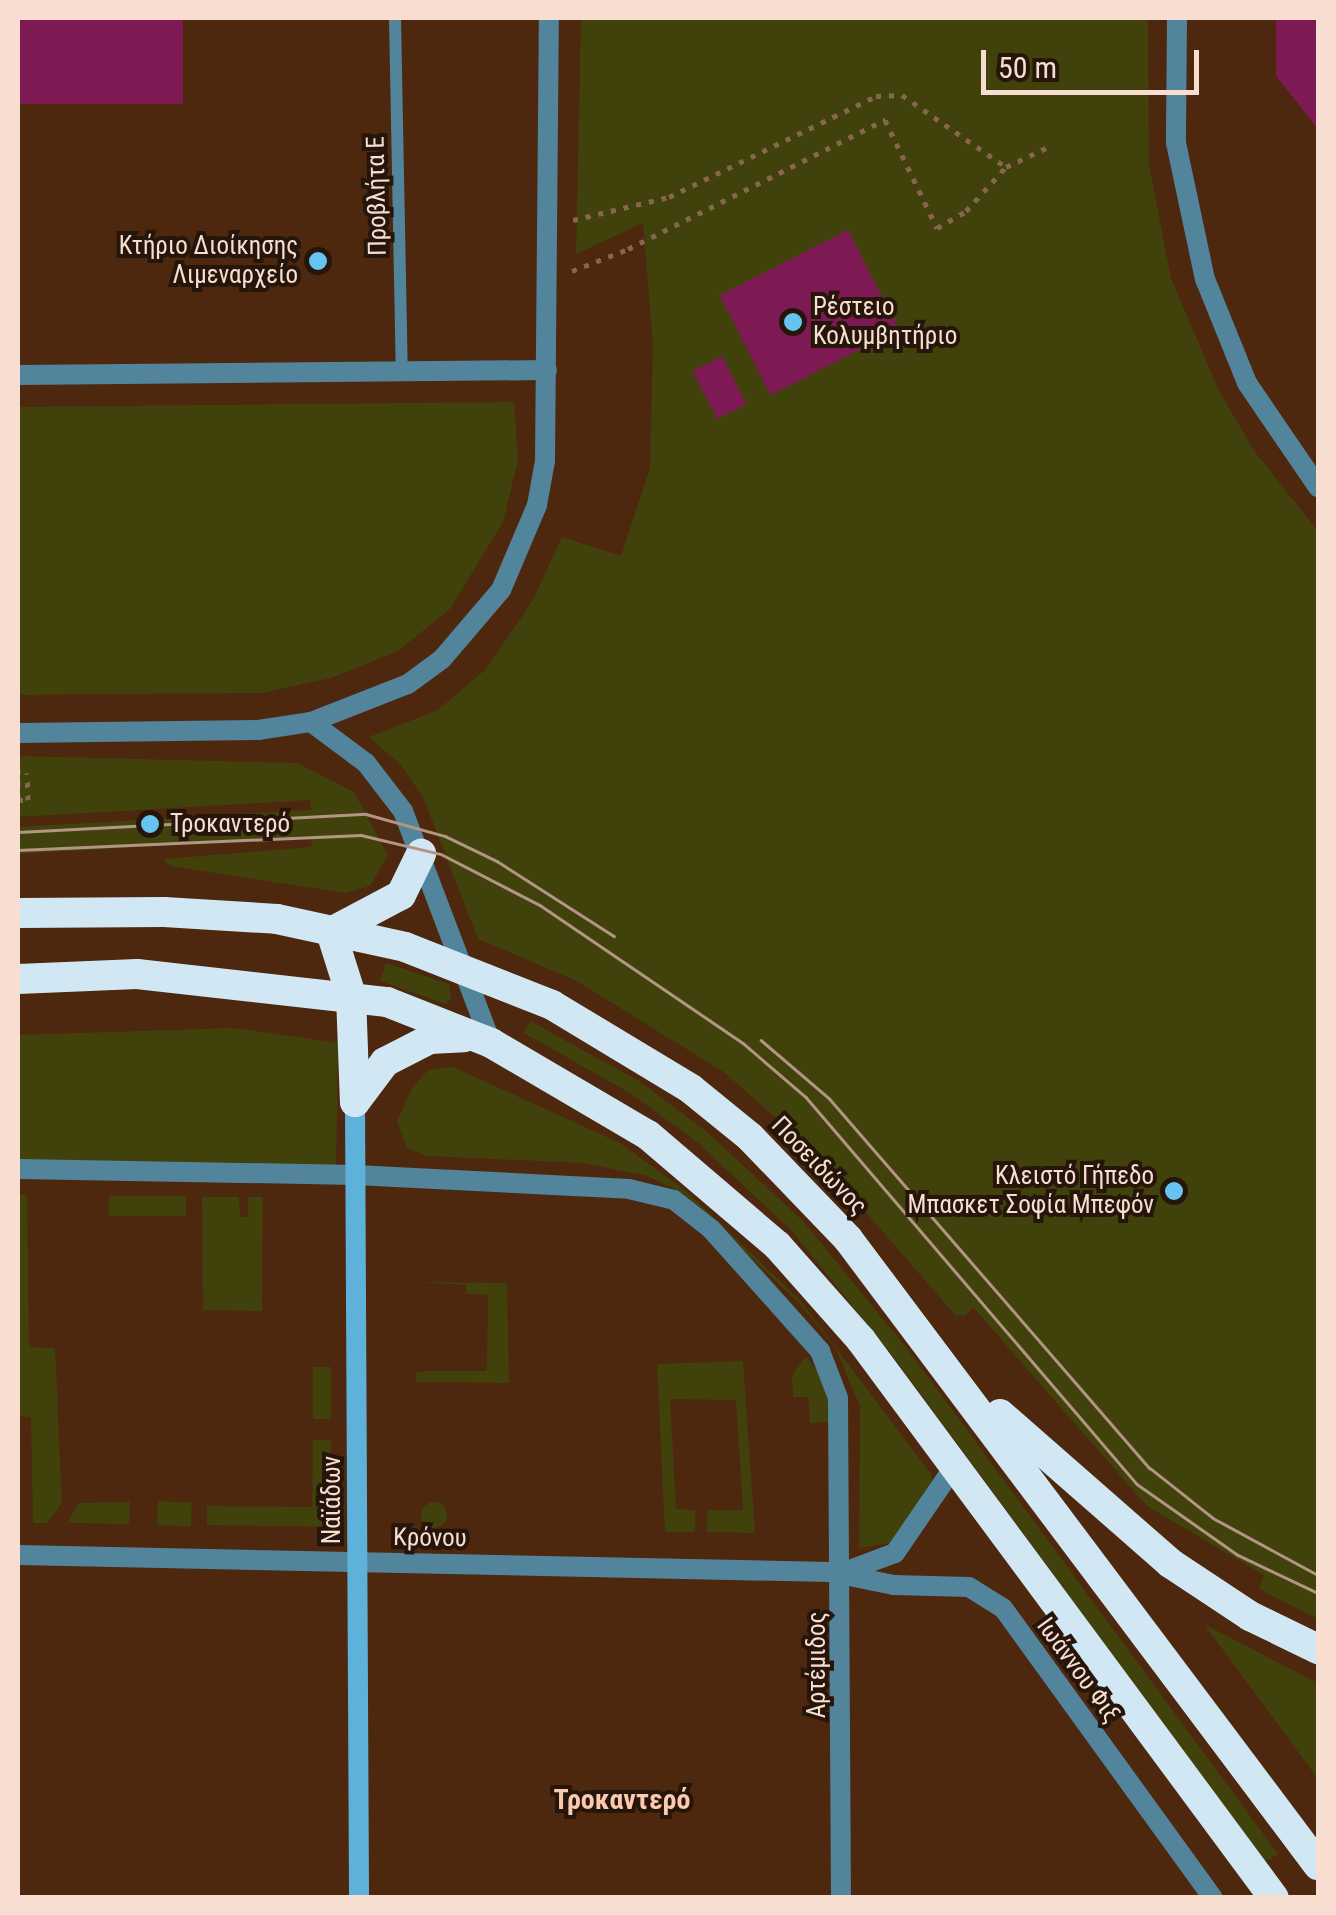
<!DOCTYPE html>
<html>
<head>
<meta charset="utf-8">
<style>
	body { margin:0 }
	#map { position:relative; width:1336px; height:1915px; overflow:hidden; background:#4d270e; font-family:"Roboto Condensed",sans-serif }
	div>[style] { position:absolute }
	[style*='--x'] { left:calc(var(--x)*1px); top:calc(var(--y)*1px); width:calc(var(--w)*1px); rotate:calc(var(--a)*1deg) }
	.green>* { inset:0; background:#41420b; transform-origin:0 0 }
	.round { border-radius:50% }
	.water>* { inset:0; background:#7d1953; transform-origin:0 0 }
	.path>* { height:5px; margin-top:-2.5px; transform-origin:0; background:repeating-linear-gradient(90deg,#876650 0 5px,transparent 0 13px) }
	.lane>* { height:12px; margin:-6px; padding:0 6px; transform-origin:6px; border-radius:6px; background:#52849c }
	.street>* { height:20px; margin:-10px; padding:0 10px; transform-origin:10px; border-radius:10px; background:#52849c }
	.secondary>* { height:20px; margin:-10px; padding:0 10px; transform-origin:10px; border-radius:10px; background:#5eb2d9 }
	.highway>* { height:30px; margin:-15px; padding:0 15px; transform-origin:15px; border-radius:15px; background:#d1e8f4 }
	.tram>* { height:2.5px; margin:-1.25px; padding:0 1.25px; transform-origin:1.25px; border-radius:1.25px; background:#b39583 }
	.dots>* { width:28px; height:28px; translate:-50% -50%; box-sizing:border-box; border:5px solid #26150b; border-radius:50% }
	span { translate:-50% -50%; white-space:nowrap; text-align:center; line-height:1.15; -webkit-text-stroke:8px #26150b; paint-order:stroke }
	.street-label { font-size:25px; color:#f7ded0 }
	.poi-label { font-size:25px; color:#f7ded0 }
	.right { translate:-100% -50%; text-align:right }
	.left { translate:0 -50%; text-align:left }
	.neighbourhood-label { font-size:28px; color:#fbc9ae; font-weight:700 }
	.frame { position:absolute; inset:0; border:20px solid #f7ded0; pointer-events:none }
	.scale { position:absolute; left:981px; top:50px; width:218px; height:45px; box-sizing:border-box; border:5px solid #f7ded0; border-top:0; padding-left:12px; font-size:30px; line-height:35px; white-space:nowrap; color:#f7ded0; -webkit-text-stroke:8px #26150b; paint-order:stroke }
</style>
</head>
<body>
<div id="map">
	<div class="green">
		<div style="clip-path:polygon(581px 18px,1148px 18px,1149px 165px,1171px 278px,1219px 391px,1255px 452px,1318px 531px,1318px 1619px,1259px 1589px,1264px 1575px,1147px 1506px,973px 1307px,965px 1316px,955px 1315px,812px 1150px,725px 1073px,577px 981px,478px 939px,423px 797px,400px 764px,369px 737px,438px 710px,486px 669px,533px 600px,562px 537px,621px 556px,650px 468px,653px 344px,643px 223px,576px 254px)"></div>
		<div style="clip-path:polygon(514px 402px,518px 460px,503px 522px,450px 609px,398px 651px,331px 678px,262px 693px,18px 695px,18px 407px)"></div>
		<div style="clip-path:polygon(18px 756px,297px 763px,354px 792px,388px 855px,370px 886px,346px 893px,170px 866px,163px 859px,312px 847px,311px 837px,18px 854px,18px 827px,311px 810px,310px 800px,18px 817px)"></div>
		<div style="clip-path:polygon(386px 963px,449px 984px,451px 999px,446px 1004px,380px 981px)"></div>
		<div style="clip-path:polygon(530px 1021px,639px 1081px,707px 1132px,803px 1221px,909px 1351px,1278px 1854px,1265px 1862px,896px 1360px,792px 1231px,698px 1143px,630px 1093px,524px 1033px)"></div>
		<div style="clip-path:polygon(233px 1028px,338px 1043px,336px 1171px,18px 1162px,18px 1035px)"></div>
		<div style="clip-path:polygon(453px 1067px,620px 1143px,686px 1191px,800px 1300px,931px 1474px,934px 1491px,890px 1543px,859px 1548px,860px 1406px,835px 1347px,799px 1303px,684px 1194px,647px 1176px,584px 1163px,427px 1156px,407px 1148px,397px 1121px,412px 1088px,428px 1070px)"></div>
		<div style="clip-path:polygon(18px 1195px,27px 1195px,29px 1347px,55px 1348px,62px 1503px,47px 1523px,33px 1523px,31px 1417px,18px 1416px)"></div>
		<div style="left:109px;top:1196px;width:77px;height:20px"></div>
		<div style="clip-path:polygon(202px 1197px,239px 1197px,240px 1217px,248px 1217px,248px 1197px,263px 1197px,262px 1311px,203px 1310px)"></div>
		<div style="clip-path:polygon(417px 1282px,507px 1283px,509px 1383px,416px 1382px,416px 1373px,428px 1371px,487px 1371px,488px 1295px,466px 1294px,466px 1285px)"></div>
		<div style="clip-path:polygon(806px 1356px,831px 1389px,831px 1422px,810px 1423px,808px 1397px,793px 1397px,792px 1376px)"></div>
		<div style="clip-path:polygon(743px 1361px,755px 1533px,707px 1532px,707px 1510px,743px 1510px,736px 1400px,670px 1399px,676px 1509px,695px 1510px,695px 1532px,665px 1532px,657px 1364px)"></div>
		<div style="left:313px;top:1367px;width:18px;height:52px"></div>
		<div style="clip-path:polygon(313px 1440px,331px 1440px,330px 1527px,207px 1525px,207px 1506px,312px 1507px)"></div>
		<div style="left:158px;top:1501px;width:34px;height:24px;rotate:3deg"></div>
		<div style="clip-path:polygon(130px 1502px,129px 1524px,67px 1523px,79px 1503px)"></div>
		<div class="round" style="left:421px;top:1502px;width:26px;height:26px"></div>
		<div style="clip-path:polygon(1204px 1624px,1318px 1683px,1318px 1779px)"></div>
	</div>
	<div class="water">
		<div style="left:18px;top:18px;width:165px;height:86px"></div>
		<div style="clip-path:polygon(1276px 18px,1318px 18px,1318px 129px,1276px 76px)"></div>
		<div style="left:848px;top:230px;width:112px;height:144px;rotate:63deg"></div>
		<div style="left:722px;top:356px;width:54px;height:33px;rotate:63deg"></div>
	</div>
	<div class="path">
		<div style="--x:573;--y:220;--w:99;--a:-13.5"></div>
		<div style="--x:669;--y:197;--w:230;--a:-26"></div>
		<div style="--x:876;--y:96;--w:26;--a:-2"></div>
		<div style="--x:902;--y:95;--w:126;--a:34.7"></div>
		<div style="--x:572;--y:271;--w:60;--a:-21.4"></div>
		<div style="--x:628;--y:249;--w:288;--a:-26.7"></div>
		<div style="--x:885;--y:120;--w:120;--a:64.3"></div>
		<div style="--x:937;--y:228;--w:34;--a:-30"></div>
		<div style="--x:966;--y:211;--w:59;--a:-47.7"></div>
		<div style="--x:1006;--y:167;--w:49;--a:-25.5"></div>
		<div style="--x:18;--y:769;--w:31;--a:90"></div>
		<div style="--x:18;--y:800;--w:10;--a:0"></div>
		<div style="--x:28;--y:800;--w:27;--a:-92"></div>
	</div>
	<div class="lane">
		<div style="--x:395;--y:18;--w:355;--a:88.9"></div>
	</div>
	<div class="street">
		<div style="--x:1177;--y:18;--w:125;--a:90.5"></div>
		<div style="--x:1176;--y:143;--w:139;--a:78"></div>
		<div style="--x:1205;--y:279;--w:112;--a:68"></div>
		<div style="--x:1247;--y:383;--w:126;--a:55.7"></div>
		<div style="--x:18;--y:375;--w:529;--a:-0.54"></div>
		<div style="--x:311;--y:722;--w:69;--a:36.7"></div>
		<div style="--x:366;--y:763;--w:61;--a:52.4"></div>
		<div style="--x:403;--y:811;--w:248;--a:69.2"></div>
		<div style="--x:18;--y:733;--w:240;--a:-0.7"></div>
		<div style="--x:258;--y:730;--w:54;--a:-8.6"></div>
		<div style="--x:311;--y:722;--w:104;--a:-21.4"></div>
		<div style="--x:408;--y:684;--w:42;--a:-36.3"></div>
		<div style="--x:442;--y:659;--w:91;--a:-49.5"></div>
		<div style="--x:501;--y:590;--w:92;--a:-67"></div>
		<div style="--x:537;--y:505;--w:45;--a:-79.7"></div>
		<div style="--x:545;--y:461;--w:443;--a:-89.5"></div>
		<div style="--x:18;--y:1169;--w:337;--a:1"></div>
		<div style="--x:355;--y:1175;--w:274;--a:2.9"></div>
		<div style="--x:629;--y:1189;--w:46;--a:13.7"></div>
		<div style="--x:674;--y:1200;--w:47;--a:38.1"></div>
		<div style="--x:711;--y:1229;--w:164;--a:48.2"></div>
		<div style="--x:820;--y:1351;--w:50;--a:69"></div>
		<div style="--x:838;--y:1398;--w:500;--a:89.66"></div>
		<div style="--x:18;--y:1555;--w:812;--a:1.2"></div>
		<div style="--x:830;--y:1572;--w:65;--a:11.5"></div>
		<div style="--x:894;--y:1585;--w:75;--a:1.5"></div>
		<div style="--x:969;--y:1587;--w:40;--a:32"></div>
		<div style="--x:1003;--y:1608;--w:358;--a:54.1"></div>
		<div style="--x:844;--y:1572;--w:54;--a:-20.4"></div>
		<div style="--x:895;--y:1553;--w:108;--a:-55.6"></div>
	</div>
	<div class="secondary">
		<div style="--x:355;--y:1102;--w:796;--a:89.71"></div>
	</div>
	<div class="highway">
		<div style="--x:18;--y:913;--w:146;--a:-0.4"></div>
		<div style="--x:164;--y:912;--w:113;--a:3.5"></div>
		<div style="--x:277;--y:919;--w:131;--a:12.3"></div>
		<div style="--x:405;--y:947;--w:158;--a:21.5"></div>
		<div style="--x:552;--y:1005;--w:162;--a:31.1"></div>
		<div style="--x:691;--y:1089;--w:76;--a:39.1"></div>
		<div style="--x:750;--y:1137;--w:141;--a:46.1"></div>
		<div style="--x:848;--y:1239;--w:783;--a:53.1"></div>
		<div style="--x:331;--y:932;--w:66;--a:72.4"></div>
		<div style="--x:351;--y:995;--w:107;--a:87.9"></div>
		<div style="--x:331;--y:932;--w:79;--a:-27.9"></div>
		<div style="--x:401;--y:895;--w:46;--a:-64"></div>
		<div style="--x:18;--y:979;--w:119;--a:-2.4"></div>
		<div style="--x:137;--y:974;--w:252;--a:6.4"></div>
		<div style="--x:387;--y:1002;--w:112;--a:21.5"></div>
		<div style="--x:491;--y:1043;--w:182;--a:30.4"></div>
		<div style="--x:648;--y:1135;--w:170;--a:40.5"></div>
		<div style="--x:777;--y:1245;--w:127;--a:48.5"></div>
		<div style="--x:861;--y:1340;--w:694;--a:53.49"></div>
		<div style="--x:355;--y:1102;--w:50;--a:-53.1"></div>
		<div style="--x:385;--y:1062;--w:51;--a:-27.1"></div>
		<div style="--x:430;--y:1039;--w:34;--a:-3"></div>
		<div style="--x:1000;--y:1414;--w:226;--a:41.2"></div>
		<div style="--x:1170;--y:1563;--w:96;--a:33.5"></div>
		<div style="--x:1250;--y:1616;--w:76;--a:25.9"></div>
	</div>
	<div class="tram">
		<div style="--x:18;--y:832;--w:348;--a:-3"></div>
		<div style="--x:366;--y:814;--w:82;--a:15.6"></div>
		<div style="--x:445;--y:836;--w:58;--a:25.7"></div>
		<div style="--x:497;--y:861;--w:139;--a:32.7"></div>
		<div style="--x:18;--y:850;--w:343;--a:-2.5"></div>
		<div style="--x:361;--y:835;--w:82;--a:13.4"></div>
		<div style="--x:441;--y:854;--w:111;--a:27.3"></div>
		<div style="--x:540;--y:905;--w:245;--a:34.2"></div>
		<div style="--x:743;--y:1043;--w:83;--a:40.6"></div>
		<div style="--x:806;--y:1097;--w:509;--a:49.46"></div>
		<div style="--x:1137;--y:1484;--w:123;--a:35.1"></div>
		<div style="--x:1238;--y:1555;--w:89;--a:25.4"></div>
		<div style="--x:761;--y:1040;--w:89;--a:40.5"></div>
		<div style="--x:829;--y:1098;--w:490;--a:49.1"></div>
		<div style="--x:1150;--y:1468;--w:80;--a:38.4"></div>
		<div style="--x:1213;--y:1518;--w:119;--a:28.5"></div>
	</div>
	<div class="dots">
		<div style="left:318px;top:261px;background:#67c4f0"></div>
		<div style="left:793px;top:322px;background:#67c4f0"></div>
		<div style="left:150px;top:824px;background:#67c4f0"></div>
		<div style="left:1174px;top:1191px;background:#67c4f0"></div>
	</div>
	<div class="street-label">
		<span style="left:377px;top:196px;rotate:-91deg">Προβλήτα E</span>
		<span style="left:819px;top:1166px;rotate:46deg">Ποσειδώνος</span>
		<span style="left:332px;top:1500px;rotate:-90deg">Ναϊάδων</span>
		<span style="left:430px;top:1538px;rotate:1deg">Κρόνου</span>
		<span style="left:817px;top:1665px;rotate:-90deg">Αρτέμιδος</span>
		<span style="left:1078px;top:1670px;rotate:54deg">Ιωάννου Φιξ</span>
	</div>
	<div class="poi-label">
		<span class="right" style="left:298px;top:261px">Κτήριο Διοίκησης<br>Λιμεναρχείο</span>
		<span class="left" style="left:813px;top:322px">Ρέστειο<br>Κολυμβητήριο</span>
		<span class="left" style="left:170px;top:824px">Τροκαντερό</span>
		<span class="right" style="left:1154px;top:1191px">Κλειστό Γήπεδο<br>Μπασκετ Σοφία Μπεφόν</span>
	</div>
	<div class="neighbourhood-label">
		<span style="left:622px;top:1800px">Τροκαντερό</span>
	</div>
	<div class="frame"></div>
	<div class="scale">50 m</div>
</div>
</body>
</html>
